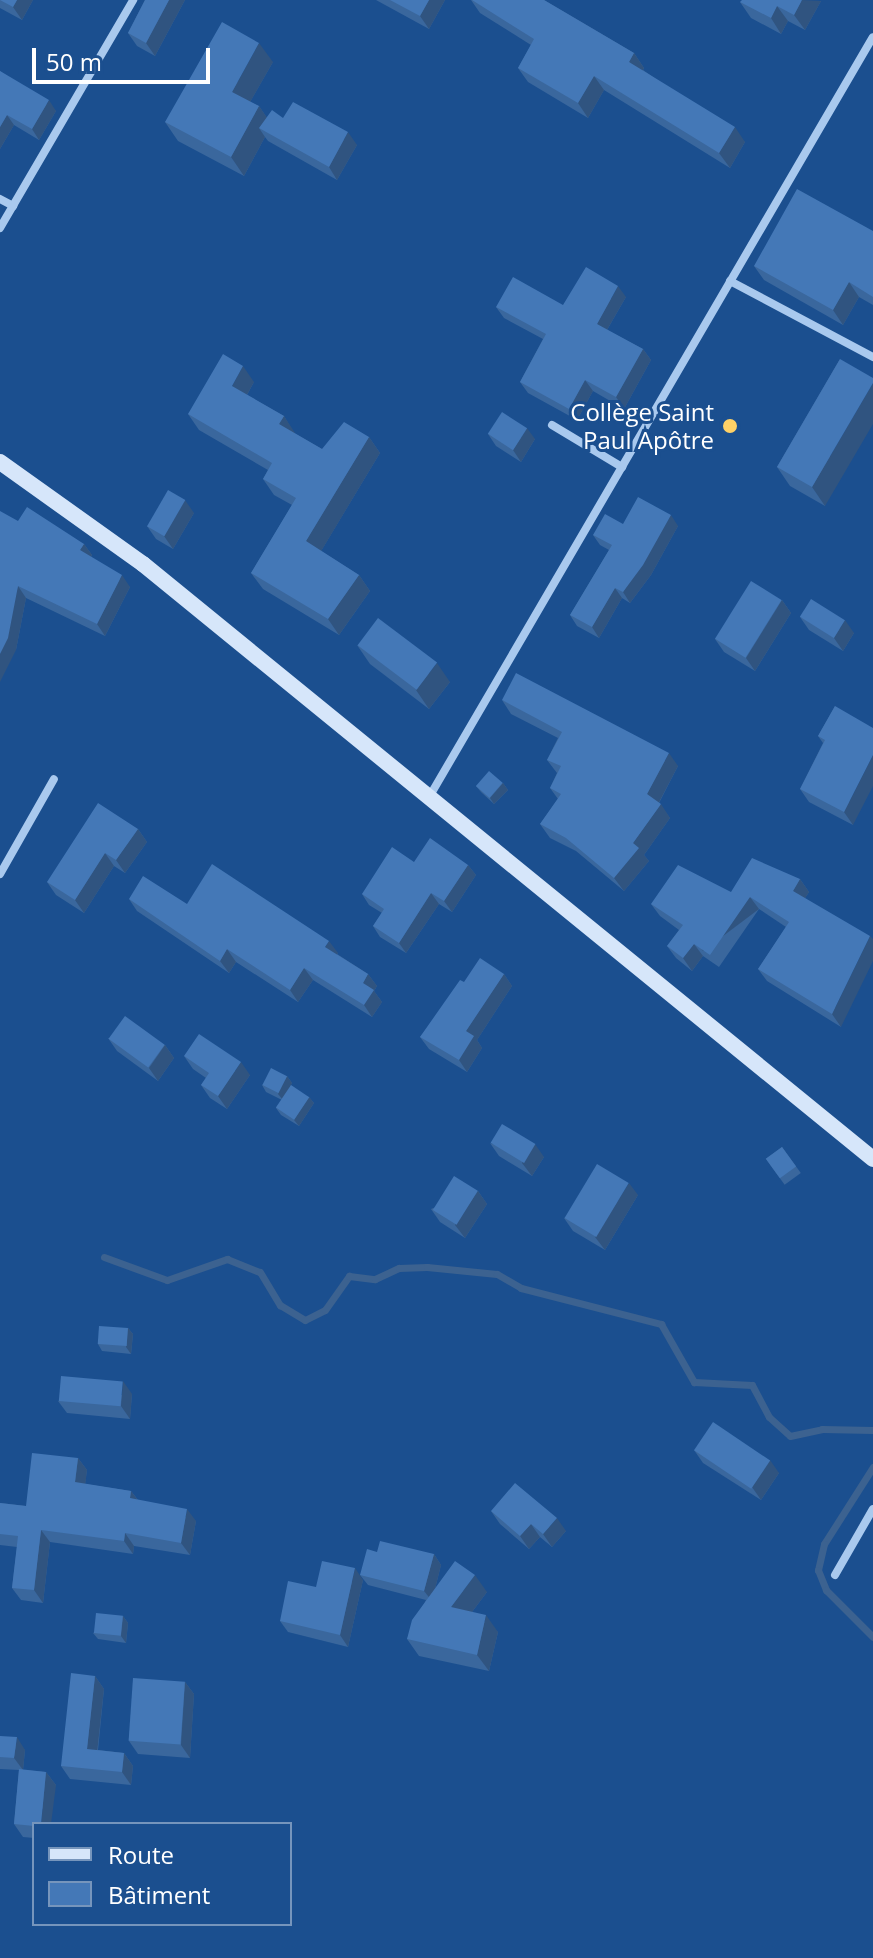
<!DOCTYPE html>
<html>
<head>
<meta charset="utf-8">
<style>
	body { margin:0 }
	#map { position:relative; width:873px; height:1958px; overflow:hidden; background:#1b4f8f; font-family:"Open Sans",sans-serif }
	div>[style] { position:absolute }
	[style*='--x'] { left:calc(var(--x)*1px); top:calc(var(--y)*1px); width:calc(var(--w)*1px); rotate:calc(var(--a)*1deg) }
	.stream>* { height:7px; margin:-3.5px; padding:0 3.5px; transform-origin:3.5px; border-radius:3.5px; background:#3c6290 }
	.street>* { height:8px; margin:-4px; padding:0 4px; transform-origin:4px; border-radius:4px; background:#a9c9ee }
	.secondary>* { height:16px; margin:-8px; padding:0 8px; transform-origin:8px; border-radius:8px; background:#d6e6fa }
	.wall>* { inset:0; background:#3a679d; transform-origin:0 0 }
	.shaded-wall>* { inset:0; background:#305480; transform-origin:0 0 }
	.building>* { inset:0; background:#4478b7; transform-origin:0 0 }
	.dots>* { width:22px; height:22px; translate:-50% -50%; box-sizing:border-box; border:4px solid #1b4f8f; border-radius:50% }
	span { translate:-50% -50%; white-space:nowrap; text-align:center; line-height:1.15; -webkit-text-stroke:6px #1b4f8f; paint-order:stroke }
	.poi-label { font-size:24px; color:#fff }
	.right { translate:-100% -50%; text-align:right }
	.legend { position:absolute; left:32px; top:1822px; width:260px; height:104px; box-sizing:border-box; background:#1b4f8f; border:2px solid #7695bc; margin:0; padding:10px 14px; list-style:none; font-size:24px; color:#fff }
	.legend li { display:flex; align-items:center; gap:16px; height:40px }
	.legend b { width:40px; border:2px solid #7695bc }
	.scale { position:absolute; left:32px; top:48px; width:178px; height:36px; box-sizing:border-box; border:4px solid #fff; border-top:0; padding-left:10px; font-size:24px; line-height:28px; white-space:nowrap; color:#fff; -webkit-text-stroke:6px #1b4f8f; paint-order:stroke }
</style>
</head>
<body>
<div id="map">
	<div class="stream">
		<div style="--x:104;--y:1257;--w:67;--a:20.1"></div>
		<div style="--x:167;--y:1280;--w:64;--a:-19.3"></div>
		<div style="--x:227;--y:1259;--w:35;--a:22"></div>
		<div style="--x:260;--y:1272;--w:39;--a:59"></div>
		<div style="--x:280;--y:1305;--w:29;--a:31"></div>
		<div style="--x:305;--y:1320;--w:22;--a:-27"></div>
		<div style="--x:325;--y:1310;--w:42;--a:-54.8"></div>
		<div style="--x:349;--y:1276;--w:26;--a:7"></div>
		<div style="--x:375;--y:1279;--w:26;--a:-25"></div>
		<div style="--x:399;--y:1268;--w:28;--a:-2"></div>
		<div style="--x:427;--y:1267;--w:70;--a:5.7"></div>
		<div style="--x:497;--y:1274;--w:28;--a:30"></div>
		<div style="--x:521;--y:1288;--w:145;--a:14.4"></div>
		<div style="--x:661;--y:1324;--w:67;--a:60.4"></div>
		<div style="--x:694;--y:1382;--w:58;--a:3"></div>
		<div style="--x:752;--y:1385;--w:36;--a:62"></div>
		<div style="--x:769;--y:1417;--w:28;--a:42"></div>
		<div style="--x:790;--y:1436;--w:33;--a:-12"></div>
		<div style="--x:822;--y:1429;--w:51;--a:1.1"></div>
		<div style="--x:873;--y:1467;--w:91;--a:122.5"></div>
		<div style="--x:824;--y:1544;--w:27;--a:103"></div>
		<div style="--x:818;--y:1570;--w:22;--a:68"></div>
		<div style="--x:826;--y:1590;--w:66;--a:45"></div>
	</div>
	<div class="street">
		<div style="--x:0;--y:199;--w:15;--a:28"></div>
		<div style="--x:0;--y:228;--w:264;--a:-59.7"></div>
		<div style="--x:730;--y:281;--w:162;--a:28"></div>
		<div style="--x:552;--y:425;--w:82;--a:31"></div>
		<div style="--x:428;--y:799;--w:882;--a:-59.72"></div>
		<div style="--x:0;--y:874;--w:109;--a:-60.4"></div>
		<div style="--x:835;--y:1575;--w:76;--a:-60.1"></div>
	</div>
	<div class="secondary">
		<div style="--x:0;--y:462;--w:176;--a:35.5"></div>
		<div style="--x:143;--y:564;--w:942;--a:39.18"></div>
	</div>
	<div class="wall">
		<div style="clip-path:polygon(0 0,33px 0,22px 20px,0 8px)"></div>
		<div style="clip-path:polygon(145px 0,185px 0,155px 56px,137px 46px,128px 33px)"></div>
		<div style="clip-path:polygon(376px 0,445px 0,429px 29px)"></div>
		<div style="clip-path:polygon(471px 0,544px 0,634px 53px,644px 68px,643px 70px,745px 142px,730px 168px,604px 90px,588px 118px,528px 82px,518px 68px,531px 45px,480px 13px)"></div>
		<div style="clip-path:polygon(821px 1px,805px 30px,788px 21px,781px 34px,751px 18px,740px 2px)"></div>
		<div style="clip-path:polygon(273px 62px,250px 102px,259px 106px,267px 118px,283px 118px,357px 145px,337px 180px,268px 141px,265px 137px,244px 176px,178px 141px,165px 122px)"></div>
		<div style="clip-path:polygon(0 71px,56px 111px,39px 140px,14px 125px,0 149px)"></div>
		<div style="clip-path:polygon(873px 231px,873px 305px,859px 297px,843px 325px,764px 280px,754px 266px)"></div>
		<div style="clip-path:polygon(626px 297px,607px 330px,643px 349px,651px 360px,624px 409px,593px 391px,577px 420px,528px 393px,520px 382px,543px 339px,504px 318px,496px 307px,563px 305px)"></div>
		<div style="clip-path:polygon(840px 359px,825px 506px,790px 486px,777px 467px)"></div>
		<div style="clip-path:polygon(254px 382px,247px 395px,284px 416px,294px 433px,322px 449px,369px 437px,380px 453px,321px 551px,359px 575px,370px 591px,339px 635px,263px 589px,251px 573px,292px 505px,274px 495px,263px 479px,268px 470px,199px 430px,188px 414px)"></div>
		<div style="clip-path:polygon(488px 434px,535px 439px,521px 462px,496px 446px)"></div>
		<div style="clip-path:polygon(194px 513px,173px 549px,156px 539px,147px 526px)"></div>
		<div style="clip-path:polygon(18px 521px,84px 544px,92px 555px,91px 557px,130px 587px,105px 636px,26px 598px,16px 650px)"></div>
		<div style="clip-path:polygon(623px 524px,678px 526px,651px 575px,630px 603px,622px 598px,599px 638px,577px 626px,570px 615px,609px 550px,600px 545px,593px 535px)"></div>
		<div style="clip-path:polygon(782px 600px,791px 613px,755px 671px,724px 652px,715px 639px)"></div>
		<div style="clip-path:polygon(800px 617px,854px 633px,843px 651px,809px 630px)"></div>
		<div style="clip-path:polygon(357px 645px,450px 682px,429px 709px,370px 664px)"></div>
		<div style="clip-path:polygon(502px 700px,678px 766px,659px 803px,670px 818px,644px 855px,649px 861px,624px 891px,576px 851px,550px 838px,540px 824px,558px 799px,550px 788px,557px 773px,547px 760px,558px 738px,511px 714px)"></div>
		<div style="clip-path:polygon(835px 706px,853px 825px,809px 802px,800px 789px,823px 743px,818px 736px)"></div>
		<div style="clip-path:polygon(503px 783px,508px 790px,494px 804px,481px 792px,476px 786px)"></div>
		<div style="clip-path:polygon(138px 829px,147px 842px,125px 873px,114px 866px,84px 913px,56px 895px,47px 882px)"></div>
		<div style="clip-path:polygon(414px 862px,468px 865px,476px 875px,452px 912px,439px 904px,406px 953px,380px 937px,373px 926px,382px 913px,369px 905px,362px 894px)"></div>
		<div style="clip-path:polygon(800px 879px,809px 892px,805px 898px,841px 1027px,767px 981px,758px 969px,786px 927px,759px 909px,719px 967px,703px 956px,692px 971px,676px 958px,667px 946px,679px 930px,660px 916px,651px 904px,731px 892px)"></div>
		<div style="clip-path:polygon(129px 899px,187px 904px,338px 953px,337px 954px,368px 974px,377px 986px,374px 991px,382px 1002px,372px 1017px,313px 980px,298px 1002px,236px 962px,229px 973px,137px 911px)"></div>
		<div style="clip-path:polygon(504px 974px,512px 986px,477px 1040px,482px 1048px,467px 1072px,429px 1049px,420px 1037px,464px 982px)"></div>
		<div style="clip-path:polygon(108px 1038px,165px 1045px,174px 1058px,158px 1081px,117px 1051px)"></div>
		<div style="clip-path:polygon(184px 1056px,250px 1075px,227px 1109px,210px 1098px,201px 1085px,206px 1078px,193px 1069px)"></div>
		<div style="clip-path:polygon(287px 1076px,292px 1083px,287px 1091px,309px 1097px,314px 1103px,299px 1126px,281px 1115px,276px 1108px,282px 1100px,266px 1092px,262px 1085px)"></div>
		<div style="clip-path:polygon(490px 1143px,544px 1157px,532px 1176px,499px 1156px)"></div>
		<div style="left:782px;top:1147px;width:32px;height:20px;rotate:54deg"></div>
		<div style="clip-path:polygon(478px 1191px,487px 1204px,465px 1238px,440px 1222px,431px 1209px)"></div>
		<div style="clip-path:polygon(638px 1195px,605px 1250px,573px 1231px,564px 1218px)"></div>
		<div style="clip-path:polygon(128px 1328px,133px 1334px,131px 1354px,102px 1351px,98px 1344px)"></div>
		<div style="clip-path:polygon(132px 1394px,130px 1419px,67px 1413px,58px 1401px)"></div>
		<div style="clip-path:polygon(694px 1450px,779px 1473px,761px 1500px,703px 1463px)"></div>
		<div style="clip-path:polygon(78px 1458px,87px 1470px,85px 1484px,131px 1491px,138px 1500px,196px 1521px,190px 1555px,134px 1546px,133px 1554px,50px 1542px,43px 1603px,21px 1600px,12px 1588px,17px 1547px,0 1545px,0 1503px,26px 1506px)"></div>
		<div style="clip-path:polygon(491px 1511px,566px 1531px,552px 1547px,540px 1537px,529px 1549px,500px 1524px)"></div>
		<div style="clip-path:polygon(377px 1552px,434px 1554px,441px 1565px,435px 1589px,487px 1592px,472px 1612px,498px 1632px,489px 1671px,419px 1656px,407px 1639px,426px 1600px,368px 1585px,360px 1575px)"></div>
		<div style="clip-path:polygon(363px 1580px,348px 1647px,288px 1632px,280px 1621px,316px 1587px)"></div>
		<div style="clip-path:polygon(123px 1616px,128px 1623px,126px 1643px,98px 1639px,93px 1633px)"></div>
		<div style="clip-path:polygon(95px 1676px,104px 1689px,98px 1750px,124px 1753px,133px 1766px,131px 1785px,70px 1779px,61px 1766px)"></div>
		<div style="clip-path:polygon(185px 1682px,194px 1694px,190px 1758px,138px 1754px,129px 1741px)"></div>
		<div style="clip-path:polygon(0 1736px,25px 1750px,23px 1770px,46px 1772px,56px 1785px,34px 1824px,34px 1838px,23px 1837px,14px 1824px,19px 1770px,0 1769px)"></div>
	</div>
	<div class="shaded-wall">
		<div style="clip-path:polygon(17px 0,33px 0,22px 20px,13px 7px)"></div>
		<div style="clip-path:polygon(169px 0,185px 0,155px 56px,146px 43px)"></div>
		<div style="clip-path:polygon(429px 0,445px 0,429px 29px,420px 16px)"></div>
		<div style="clip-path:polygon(802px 0,821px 1px,805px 30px,794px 15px)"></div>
		<div style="clip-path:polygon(777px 6px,788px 21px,781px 34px,771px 18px)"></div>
		<div style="clip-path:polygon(259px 43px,273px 62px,245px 111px,232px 92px)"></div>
		<div style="clip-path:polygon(634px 53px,644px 68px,639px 76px,629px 62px)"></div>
		<div style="clip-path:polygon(594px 76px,604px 90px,588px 118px,578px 103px)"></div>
		<div style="clip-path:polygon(49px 100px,56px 111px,39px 140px,32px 129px)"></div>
		<div style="clip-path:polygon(259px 106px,272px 125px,259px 128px,265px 137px,244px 176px,231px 157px)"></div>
		<div style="clip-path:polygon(7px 115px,14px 125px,0 149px,0 127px)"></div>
		<div style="clip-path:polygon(735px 127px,745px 142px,730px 168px,719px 153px)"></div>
		<div style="clip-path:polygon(348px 132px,357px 145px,337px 180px,329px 167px)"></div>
		<div style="clip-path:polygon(849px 282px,859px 297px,843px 325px,833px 310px)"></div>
		<div style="clip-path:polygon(618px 286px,626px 297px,604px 335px,597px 324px)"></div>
		<div style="clip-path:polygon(643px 349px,651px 360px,624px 409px,616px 397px)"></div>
		<div style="clip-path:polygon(243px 366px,254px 382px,243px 402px,232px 386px)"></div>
		<div style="clip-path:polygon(585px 380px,593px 391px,577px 420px,569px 409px)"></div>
		<div style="clip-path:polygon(873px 383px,873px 424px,825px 506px,812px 487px)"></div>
		<div style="clip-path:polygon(284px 416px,295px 433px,290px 441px,279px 424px)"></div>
		<div style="clip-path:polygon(527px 428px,535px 439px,521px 462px,513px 450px)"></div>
		<div style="clip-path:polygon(369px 437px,380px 453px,317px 558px,306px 541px)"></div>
		<div style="clip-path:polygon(185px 500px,194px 513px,173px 549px,164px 536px)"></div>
		<div style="clip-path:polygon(671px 515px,678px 526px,651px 575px,630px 603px,623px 592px)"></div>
		<div style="clip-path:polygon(84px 544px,92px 555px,88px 562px,80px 550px)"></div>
		<div style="clip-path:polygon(122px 575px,130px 587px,105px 636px,97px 624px)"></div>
		<div style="clip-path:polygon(359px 575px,370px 591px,339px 635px,328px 619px)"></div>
		<div style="clip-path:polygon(18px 586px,26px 598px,16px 650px,0 682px,0 654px)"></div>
		<div style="clip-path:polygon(615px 588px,622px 598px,599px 638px,592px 627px)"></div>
		<div style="clip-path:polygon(782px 600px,791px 613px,755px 671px,746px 658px)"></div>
		<div style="clip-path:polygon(845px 620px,854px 633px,843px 651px,834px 638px)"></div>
		<div style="clip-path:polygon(437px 663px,450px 682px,429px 709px,416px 690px)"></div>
		<div style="clip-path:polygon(669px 753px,678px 766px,656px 808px,647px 794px)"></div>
		<div style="clip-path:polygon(873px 755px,873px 786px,853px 825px,844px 812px)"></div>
		<div style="clip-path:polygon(503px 783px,508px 790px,494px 804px,490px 798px)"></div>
		<div style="clip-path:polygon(661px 804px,670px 818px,644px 855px,649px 861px,624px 891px,614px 878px,633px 843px)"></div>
		<div style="clip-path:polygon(138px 829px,147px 842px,125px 873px,116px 860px)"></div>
		<div style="clip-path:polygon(105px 853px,114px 866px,84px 913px,75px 900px)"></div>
		<div style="clip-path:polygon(468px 865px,476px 875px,452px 912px,444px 901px)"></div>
		<div style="clip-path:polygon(800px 879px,809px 892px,802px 903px,793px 891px)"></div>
		<div style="clip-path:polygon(431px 893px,439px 904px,406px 953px,399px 943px)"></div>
		<div style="left:750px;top:897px;width:15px;height:70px;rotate:53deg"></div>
		<div style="clip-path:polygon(870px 936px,873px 939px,873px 961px,841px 1027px,832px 1014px)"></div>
		<div style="clip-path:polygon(329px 941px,338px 953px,334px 959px,325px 947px)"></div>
		<div style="clip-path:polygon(694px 944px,703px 956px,692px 971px,683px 958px)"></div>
		<div style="clip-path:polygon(227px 949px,236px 962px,229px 973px,220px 961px)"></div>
		<div style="clip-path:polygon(304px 968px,313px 980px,298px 1002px,290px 990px)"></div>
		<div style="clip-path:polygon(368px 974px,377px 986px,374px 991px,382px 1002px,372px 1017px,364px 1005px,363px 983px)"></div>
		<div style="clip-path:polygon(504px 974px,512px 986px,477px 1040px,482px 1048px,467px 1072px,459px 1060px,466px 1031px)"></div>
		<div style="clip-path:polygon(165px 1045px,174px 1058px,158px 1081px,149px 1068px)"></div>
		<div style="clip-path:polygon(241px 1062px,250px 1075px,227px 1109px,218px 1096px)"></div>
		<div style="clip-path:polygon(287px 1076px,292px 1083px,283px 1100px,278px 1094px)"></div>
		<div style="clip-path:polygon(309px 1097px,314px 1103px,299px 1126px,294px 1120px)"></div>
		<div style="clip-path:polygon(535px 1144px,544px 1157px,532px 1176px,522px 1163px)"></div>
		<div style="clip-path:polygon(629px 1183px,638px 1195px,605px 1250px,595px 1237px)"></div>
		<div style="clip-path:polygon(478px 1191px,487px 1204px,465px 1238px,455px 1225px)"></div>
		<div style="clip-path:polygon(128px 1328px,133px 1334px,131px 1354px,126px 1347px)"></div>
		<div style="clip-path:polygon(123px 1381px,132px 1394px,130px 1419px,121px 1406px)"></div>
		<div style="clip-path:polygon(78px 1458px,87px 1470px,84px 1495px,75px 1482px)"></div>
		<div style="clip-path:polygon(770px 1460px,779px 1473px,761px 1500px,752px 1487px)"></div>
		<div style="clip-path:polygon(131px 1491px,140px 1503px,130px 1498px)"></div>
		<div style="clip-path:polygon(187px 1509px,196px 1521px,190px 1555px,181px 1543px)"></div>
		<div style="clip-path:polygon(557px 1518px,566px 1531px,552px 1547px,543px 1534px)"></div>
		<div style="clip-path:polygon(531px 1524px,540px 1537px,529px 1549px,520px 1536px)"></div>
		<div style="clip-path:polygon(41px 1530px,50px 1542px,43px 1603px,34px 1590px)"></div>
		<div style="clip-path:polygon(125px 1533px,134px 1546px,133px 1554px,124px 1541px)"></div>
		<div style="clip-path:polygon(434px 1554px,441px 1565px,432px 1601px,424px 1591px)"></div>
		<div style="clip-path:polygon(355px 1568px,363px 1580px,348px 1647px,340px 1635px)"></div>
		<div style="clip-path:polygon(475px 1575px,487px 1592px,463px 1624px,451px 1607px)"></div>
		<div style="clip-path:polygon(486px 1615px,498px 1632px,489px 1671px,477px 1655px)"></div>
		<div style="clip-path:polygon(123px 1616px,128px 1623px,126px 1643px,121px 1636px)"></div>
		<div style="clip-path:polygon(95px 1676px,104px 1689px,96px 1762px,87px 1749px)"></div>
		<div style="clip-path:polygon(185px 1682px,194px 1694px,190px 1758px,181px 1745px)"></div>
		<div style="clip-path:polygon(17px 1737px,25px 1750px,23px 1770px,14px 1758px)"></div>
		<div style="clip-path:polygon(124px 1753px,133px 1766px,131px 1785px,122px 1772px)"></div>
		<div style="clip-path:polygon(46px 1772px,56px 1785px,51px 1824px,41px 1824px)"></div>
	</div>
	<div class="building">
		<div style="clip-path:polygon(0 0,17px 0,13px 7px)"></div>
		<div style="clip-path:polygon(145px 0,169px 0,146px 43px,128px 33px)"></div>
		<div style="clip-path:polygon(390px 0,429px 0,420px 16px)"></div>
		<div style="clip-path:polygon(472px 0,544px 0,634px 53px,629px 62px,735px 127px,719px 153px,594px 76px,578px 103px,518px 68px,534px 39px)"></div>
		<div style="clip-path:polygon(742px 0,802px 0,794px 15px,777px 6px,771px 18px,740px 2px)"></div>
		<div style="clip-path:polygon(222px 22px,259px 43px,232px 92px,259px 106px,231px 157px,165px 122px)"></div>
		<div style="clip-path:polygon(0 71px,49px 100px,32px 129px,7px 115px,0 127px)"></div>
		<div style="clip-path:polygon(293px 102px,348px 132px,329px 167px,259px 128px,272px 110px,283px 118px)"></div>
		<div style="clip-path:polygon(797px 189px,873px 231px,873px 297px,849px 282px,833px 310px,754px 266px)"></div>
		<div style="clip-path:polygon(586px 267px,618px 286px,597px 324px,643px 349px,616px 397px,585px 380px,569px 409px,520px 382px,546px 334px,496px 307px,513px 277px,563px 305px)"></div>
		<div style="clip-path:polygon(223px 354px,243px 366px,232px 386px,284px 416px,279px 424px,322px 449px,344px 422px,369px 437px,306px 541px,359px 575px,328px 619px,251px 573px,296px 498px,263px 479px,272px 463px,188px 414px)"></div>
		<div style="clip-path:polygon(840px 359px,873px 378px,873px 383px,812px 487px,777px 467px)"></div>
		<div style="left:502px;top:412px;width:30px;height:26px;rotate:33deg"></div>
		<div style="left:168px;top:490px;width:20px;height:42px;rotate:30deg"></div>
		<div style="clip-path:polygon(638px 497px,671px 515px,643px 565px,623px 592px,615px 588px,592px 627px,570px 615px,612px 545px,593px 535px,605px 514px,623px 524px)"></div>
		<div style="clip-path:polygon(27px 507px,84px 544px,80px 550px,122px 575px,97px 624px,18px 586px,8px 638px,0 654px,0 511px,18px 521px)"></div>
		<div style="left:751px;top:581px;width:36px;height:68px;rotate:32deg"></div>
		<div style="left:811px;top:599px;width:40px;height:21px;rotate:32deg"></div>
		<div style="left:378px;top:618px;width:74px;height:34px;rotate:37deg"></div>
		<div style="clip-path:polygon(516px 673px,669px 753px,647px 794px,661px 804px,633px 843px,639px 848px,614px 878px,566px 838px,540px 824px,561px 794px,550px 788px,561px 766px,547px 760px,562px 732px,502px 700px)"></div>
		<div style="clip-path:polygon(835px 706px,873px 728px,873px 755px,844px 812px,800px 789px,825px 740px,818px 736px)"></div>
		<div style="left:489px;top:771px;width:18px;height:20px;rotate:41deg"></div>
		<div style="clip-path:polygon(98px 803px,138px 829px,116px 860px,105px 853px,75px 900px,47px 882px)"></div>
		<div style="clip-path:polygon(430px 838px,468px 865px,444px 901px,431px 893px,399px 943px,373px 926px,384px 909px,362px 894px,392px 847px,414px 862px)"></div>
		<div style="clip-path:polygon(752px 858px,800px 879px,793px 891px,870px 936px,832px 1014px,758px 969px,789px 922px,750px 897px,710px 955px,694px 944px,683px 958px,667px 946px,683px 925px,651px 904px,678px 865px,731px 892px)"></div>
		<div style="clip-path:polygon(212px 864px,329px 941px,325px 947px,368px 974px,363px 983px,374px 990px,364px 1005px,304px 968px,290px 990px,227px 949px,220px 961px,129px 899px,143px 876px,187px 904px)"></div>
		<div style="clip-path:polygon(480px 958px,504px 974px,466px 1031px,474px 1036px,459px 1060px,420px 1037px,460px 980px,464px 982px)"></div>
		<div style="left:125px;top:1016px;width:49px;height:28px;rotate:36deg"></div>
		<div style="clip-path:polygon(199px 1034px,241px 1062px,218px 1096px,201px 1085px,209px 1073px,184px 1056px)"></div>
		<div style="left:271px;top:1068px;width:18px;height:19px;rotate:27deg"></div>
		<div style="left:291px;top:1085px;width:22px;height:27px;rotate:34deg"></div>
		<div style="left:502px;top:1124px;width:39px;height:22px;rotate:31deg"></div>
		<div style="left:782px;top:1147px;width:24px;height:20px;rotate:54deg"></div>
		<div style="left:597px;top:1164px;width:37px;height:63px;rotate:31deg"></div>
		<div style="left:454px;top:1176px;width:28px;height:40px;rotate:32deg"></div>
		<div style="left:99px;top:1326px;width:29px;height:18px;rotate:4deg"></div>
		<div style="left:61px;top:1376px;width:62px;height:25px;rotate:5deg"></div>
		<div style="left:713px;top:1422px;width:69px;height:34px;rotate:34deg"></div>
		<div style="clip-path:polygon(32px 1453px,78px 1458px,75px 1482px,131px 1491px,130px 1498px,187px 1509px,181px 1543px,125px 1533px,124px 1541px,41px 1530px,34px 1590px,12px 1588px,18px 1536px,0 1534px,0 1503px,26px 1506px)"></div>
		<div style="clip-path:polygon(515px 1483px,557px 1518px,543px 1534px,531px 1524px,520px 1536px,491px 1511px)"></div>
		<div style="clip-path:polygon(380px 1541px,434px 1554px,424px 1591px,360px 1575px,367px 1549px,377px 1552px)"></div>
		<div style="clip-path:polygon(322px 1561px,355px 1568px,340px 1635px,280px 1621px,288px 1581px,316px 1587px)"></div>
		<div style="clip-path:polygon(455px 1561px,475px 1575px,451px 1607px,486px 1615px,477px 1655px,407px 1639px,412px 1620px)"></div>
		<div style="left:96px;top:1613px;width:27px;height:20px;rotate:6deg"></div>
		<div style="clip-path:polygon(71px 1673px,95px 1676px,87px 1749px,124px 1753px,122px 1772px,61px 1766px)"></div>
		<div style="left:133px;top:1678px;width:52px;height:63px;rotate:4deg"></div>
		<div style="clip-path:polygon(0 1736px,17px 1737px,14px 1758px,0 1757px)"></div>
		<div style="clip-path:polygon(19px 1769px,46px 1772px,41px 1824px,34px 1824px,34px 1826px,14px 1824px)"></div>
	</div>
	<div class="dots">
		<div style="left:730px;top:426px;background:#ffd166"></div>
	</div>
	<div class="poi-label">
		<span class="right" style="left:714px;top:426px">Collège Saint<br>Paul Apôtre</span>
	</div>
	<ul class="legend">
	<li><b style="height:10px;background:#d6e6fa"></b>Route</li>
	<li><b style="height:22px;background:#4478b7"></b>Bâtiment</li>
	</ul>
	<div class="scale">50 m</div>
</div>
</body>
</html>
